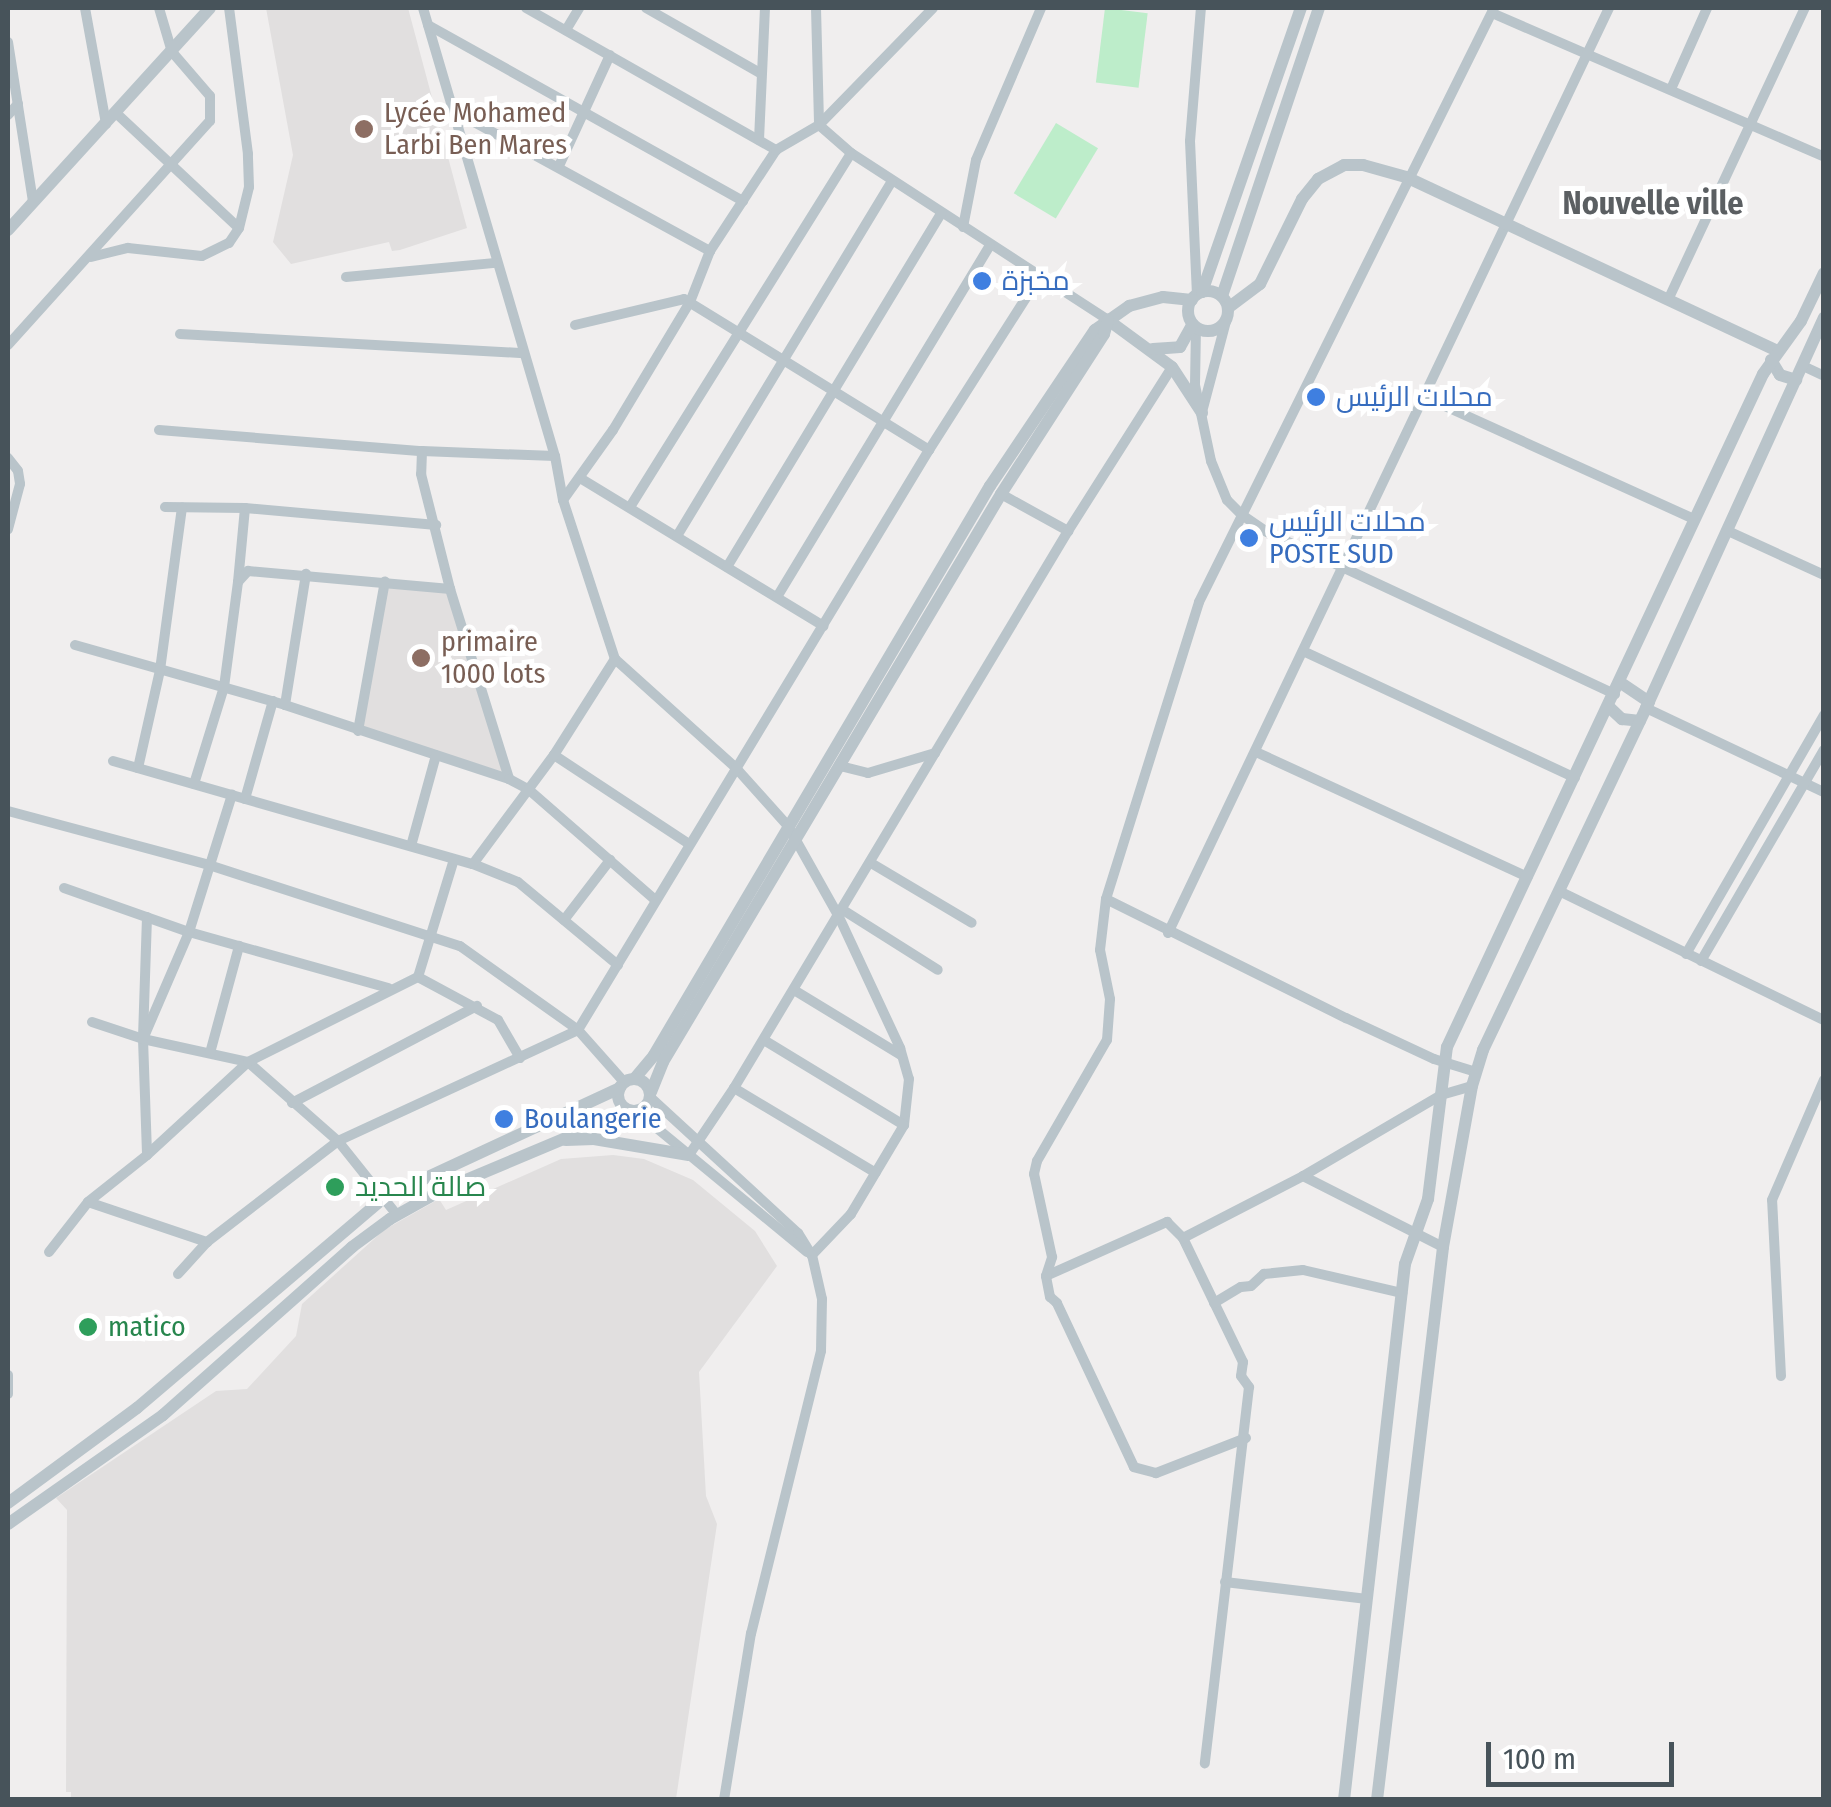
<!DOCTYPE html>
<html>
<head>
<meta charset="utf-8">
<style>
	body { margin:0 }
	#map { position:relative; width:1831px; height:1807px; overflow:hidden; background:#f0eeee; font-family:"Fira Sans Condensed",Cairo,sans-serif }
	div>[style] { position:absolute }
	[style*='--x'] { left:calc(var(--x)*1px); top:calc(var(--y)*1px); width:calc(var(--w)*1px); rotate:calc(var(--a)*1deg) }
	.education>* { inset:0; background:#e1dfdf }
	.green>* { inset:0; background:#bdedca; transform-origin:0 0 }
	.minor>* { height:10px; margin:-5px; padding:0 5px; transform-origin:5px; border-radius:5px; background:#b9c4ca }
	.tertiary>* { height:12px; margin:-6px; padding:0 6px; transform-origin:6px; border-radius:6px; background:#b9c4ca }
	.tertiary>.ring { margin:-6px; padding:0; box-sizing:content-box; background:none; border:12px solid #b9c4ca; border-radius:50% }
	.dots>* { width:28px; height:28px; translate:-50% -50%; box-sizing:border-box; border:5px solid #fff; border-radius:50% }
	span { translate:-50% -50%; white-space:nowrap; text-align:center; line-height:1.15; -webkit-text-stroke:10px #fff; paint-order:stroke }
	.education-label { font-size:28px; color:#785e54 }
	.left { translate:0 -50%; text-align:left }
	.shop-label { font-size:28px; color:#366cbe }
	.leisure-label { font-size:28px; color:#27864d }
	.quarter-label { font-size:32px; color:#5b5f62; font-weight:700 }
	.frame { position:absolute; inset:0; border:10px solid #47535a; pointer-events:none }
	.scale { position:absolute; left:1486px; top:1742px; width:188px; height:45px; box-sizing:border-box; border:5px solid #47535a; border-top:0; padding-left:12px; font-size:30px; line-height:35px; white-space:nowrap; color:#47535a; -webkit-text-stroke:8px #fff; paint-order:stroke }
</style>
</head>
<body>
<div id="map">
	<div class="education">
		<div style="clip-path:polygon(266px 8px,408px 8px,467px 228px,400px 250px,392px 251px,389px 242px,291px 264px,273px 242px,293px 155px)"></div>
		<div style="clip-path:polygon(385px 581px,450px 589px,509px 779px,358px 731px)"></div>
		<div style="clip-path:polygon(613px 1155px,644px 1159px,693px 1180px,755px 1231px,777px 1266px,699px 1372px,706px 1496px,717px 1524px,676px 1799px,71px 1799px,71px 1792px,66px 1792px,67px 1510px,56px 1498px,216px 1391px,247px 1389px,296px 1336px,302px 1304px,384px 1230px,439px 1199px,446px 1210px,561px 1159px)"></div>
	</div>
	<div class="green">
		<div style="left:1105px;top:8px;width:43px;height:75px;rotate:7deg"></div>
		<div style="left:1056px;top:123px;width:49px;height:82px;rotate:31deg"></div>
	</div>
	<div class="minor">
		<div style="--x:85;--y:8;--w:118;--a:79.7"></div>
		<div style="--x:423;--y:8;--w:467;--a:73.6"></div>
		<div style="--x:555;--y:456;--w:45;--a:79.7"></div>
		<div style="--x:563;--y:500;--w:167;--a:71.9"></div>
		<div style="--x:615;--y:659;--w:163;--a:42"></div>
		<div style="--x:736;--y:768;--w:78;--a:48.1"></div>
		<div style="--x:788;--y:826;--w:104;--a:60.7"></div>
		<div style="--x:839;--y:917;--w:145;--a:65"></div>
		<div style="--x:900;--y:1048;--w:32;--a:74"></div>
		<div style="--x:909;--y:1079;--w:46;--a:96.2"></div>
		<div style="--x:904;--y:1125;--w:104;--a:120.8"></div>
		<div style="--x:851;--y:1214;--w:57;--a:133.6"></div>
		<div style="--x:526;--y:8;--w:288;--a:29.6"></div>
		<div style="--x:646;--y:8;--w:131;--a:29.7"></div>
		<div style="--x:816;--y:8;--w:117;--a:88.5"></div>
		<div style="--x:819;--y:125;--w:43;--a:41.2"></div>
		<div style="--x:851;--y:153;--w:306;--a:33"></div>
		<div style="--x:1492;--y:13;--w:362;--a:23.4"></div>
		<div style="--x:428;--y:25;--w:361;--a:29.2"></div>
		<div style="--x:566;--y:30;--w:26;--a:-59"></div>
		<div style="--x:8;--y:42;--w:162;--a:81.1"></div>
		<div style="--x:1671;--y:89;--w:89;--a:-66"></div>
		<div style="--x:454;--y:111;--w:292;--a:28.7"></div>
		<div style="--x:116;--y:113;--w:168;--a:43.1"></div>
		<div style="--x:8;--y:115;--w:15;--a:-48"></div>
		<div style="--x:759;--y:140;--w:132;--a:-87.4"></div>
		<div style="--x:559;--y:166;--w:122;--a:-65.3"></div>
		<div style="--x:963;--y:227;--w:68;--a:-79"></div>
		<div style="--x:976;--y:160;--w:165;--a:-66.8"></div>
		<div style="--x:91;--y:257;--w:38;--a:-14"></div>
		<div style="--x:128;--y:248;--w:74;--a:6.2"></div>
		<div style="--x:202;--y:256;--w:30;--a:-26"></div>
		<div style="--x:229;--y:243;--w:18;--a:-56"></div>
		<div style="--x:239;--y:228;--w:42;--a:-76.3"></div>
		<div style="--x:249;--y:187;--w:33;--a:-92"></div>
		<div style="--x:248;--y:154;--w:147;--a:-97.4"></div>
		<div style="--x:346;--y:277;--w:150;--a:-5.4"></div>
		<div style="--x:1197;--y:295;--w:154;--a:-92.6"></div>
		<div style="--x:1190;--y:141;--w:133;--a:-85.3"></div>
		<div style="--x:1668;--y:300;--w:323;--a:-64.9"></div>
		<div style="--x:575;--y:325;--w:112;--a:-13.4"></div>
		<div style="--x:684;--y:299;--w:288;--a:31.6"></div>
		<div style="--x:1196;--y:327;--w:58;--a:91"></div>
		<div style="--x:1195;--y:385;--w:78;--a:78.1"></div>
		<div style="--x:1211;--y:461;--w:42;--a:67.7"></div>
		<div style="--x:1227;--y:500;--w:21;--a:45"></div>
		<div style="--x:1242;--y:515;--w:30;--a:34"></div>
		<div style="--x:1267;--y:532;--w:384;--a:25"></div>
		<div style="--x:180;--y:334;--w:344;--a:3.2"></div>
		<div style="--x:8;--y:345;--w:302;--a:-48"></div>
		<div style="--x:210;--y:121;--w:25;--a:-90"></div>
		<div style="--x:210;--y:96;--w:58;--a:-130.8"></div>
		<div style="--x:172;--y:52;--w:46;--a:-106.5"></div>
		<div style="--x:1803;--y:366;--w:23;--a:25"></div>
		<div style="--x:1425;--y:397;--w:295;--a:24.4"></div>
		<div style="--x:1202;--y:412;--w:94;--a:-75.2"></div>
		<div style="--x:159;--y:430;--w:264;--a:4.6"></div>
		<div style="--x:422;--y:451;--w:133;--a:2.2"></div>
		<div style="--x:422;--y:451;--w:23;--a:92"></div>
		<div style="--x:421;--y:474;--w:119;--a:75.8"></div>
		<div style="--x:450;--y:589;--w:199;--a:72.7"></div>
		<div style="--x:8;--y:458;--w:16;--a:52"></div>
		<div style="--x:18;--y:471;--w:13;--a:81"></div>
		<div style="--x:20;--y:484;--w:47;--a:104.9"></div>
		<div style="--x:580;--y:478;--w:285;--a:31.3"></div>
		<div style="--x:1001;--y:494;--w:77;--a:28.9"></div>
		<div style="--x:563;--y:500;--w:86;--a:-54.5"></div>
		<div style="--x:613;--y:430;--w:149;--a:-59"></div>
		<div style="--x:690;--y:302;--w:55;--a:-68.6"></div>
		<div style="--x:710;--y:251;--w:121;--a:-56.8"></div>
		<div style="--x:776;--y:150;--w:50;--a:-30.2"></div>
		<div style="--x:819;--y:125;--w:163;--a:-45.7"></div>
		<div style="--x:165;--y:507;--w:80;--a:0.7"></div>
		<div style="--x:245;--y:508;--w:74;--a:95.4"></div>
		<div style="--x:630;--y:507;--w:417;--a:-58"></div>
		<div style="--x:245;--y:508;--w:192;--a:5.1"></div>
		<div style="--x:1728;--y:531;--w:106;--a:24.6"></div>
		<div style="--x:677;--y:536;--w:415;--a:-58.8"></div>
		<div style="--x:727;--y:567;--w:414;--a:-58.8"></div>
		<div style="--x:777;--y:597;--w:411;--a:-58.8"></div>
		<div style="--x:75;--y:645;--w:218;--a:15.9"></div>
		<div style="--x:285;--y:705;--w:236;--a:18.3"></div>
		<div style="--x:509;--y:779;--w:21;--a:28"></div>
		<div style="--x:528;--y:789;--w:167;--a:41.1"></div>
		<div style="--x:1303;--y:651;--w:300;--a:25"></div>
		<div style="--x:285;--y:705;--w:133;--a:-80.9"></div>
		<div style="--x:1646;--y:708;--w:197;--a:25.3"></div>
		<div style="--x:358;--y:731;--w:152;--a:-79.8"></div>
		<div style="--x:1256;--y:752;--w:299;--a:24.7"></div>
		<div style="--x:554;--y:755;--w:162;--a:33.4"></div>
		<div style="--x:113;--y:761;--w:374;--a:16"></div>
		<div style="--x:473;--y:864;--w:48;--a:21.8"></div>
		<div style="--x:518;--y:882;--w:130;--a:39.7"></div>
		<div style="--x:840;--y:766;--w:29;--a:14"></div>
		<div style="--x:868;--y:773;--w:70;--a:-16.6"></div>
		<div style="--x:138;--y:768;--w:100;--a:-77.3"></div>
		<div style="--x:160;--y:670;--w:164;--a:-82.3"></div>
		<div style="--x:194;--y:784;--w:102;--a:-72.8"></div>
		<div style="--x:224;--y:687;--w:106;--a:-82.4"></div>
		<div style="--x:238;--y:582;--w:15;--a:-48"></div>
		<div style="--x:248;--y:571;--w:203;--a:5.1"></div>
		<div style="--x:245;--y:799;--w:102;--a:-74.1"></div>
		<div style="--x:8;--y:811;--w:208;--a:15"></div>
		<div style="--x:209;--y:865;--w:264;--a:17.9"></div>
		<div style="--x:460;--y:946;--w:145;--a:35.4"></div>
		<div style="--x:578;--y:1030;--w:69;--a:48.5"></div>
		<div style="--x:411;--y:846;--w:94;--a:-74.6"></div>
		<div style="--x:871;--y:863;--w:117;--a:30.7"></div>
		<div style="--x:473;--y:864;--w:136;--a:-53.4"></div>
		<div style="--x:554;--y:755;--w:114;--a:-57.6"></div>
		<div style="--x:64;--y:888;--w:133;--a:19.4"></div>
		<div style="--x:189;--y:932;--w:207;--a:15.7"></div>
		<div style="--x:1559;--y:891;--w:295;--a:26"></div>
		<div style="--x:1106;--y:899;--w:268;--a:26.4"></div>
		<div style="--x:1346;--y:1018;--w:97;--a:25"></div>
		<div style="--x:1434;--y:1059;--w:44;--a:17.2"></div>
		<div style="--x:843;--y:910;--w:112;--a:32.3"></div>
		<div style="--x:147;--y:917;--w:122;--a:91.9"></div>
		<div style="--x:143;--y:1039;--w:116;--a:88"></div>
		<div style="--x:564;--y:920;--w:76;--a:-52.5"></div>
		<div style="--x:1168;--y:933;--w:1025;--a:-64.51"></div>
		<div style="--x:1686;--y:954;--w:276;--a:-60"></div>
		<div style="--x:1701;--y:961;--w:244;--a:-59.8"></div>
		<div style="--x:418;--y:977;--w:123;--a:-73"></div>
		<div style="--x:794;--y:990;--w:125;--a:31.3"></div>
		<div style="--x:92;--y:1022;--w:54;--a:18.4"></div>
		<div style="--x:143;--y:1039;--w:107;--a:12.4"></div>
		<div style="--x:248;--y:1062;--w:120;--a:41.3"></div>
		<div style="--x:338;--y:1141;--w:95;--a:51.4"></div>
		<div style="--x:143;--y:1039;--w:116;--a:-66.7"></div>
		<div style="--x:189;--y:932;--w:144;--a:-72.6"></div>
		<div style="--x:764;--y:1040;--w:164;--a:31.3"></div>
		<div style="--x:210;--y:1053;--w:111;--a:-74.8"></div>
		<div style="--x:734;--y:1088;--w:165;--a:30.9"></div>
		<div style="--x:651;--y:1098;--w:200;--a:42.6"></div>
		<div style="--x:798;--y:1233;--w:26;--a:58"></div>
		<div style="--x:812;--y:1255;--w:45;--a:77.2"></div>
		<div style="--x:822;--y:1299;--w:52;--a:91.1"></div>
		<div style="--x:821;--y:1351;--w:291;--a:103.9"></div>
		<div style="--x:751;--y:1633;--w:169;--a:99.2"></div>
		<div style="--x:292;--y:1103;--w:209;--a:-27.7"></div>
		<div style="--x:636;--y:1111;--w:222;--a:39.5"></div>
		<div style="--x:689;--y:1155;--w:81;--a:-56.1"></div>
		<div style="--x:734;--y:1088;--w:649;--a:-59.05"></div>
		<div style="--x:1068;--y:531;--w:194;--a:-57.6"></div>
		<div style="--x:1303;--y:1176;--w:157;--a:26.9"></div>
		<div style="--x:88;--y:1202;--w:75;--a:-38.5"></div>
		<div style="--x:147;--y:1155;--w:137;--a:-42.6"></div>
		<div style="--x:248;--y:1062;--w:190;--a:-26.6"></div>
		<div style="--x:418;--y:977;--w:91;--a:28.3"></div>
		<div style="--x:498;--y:1020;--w:44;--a:59.9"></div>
		<div style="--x:1183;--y:1238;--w:138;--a:64.2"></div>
		<div style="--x:1243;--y:1362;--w:14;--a:98"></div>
		<div style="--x:1241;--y:1376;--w:14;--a:54"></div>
		<div style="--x:1249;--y:1387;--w:379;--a:96.7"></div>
		<div style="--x:49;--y:1252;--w:63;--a:-52"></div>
		<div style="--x:88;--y:1202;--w:126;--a:18.6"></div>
		<div style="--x:178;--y:1274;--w:43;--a:-47.8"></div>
		<div style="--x:207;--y:1242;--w:165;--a:-37.6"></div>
		<div style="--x:338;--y:1141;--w:264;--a:-24.8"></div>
		<div style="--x:578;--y:1030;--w:678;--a:-58.82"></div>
		<div style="--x:929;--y:450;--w:206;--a:-57.5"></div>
		<div style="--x:1046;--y:1276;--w:133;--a:-24.1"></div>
		<div style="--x:1167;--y:1222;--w:23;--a:45"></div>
		<div style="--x:1183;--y:1238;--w:135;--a:-27.3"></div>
		<div style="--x:1303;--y:1176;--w:160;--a:-30.4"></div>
		<div style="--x:1441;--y:1095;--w:32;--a:-16"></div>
		<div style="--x:1214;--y:1303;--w:31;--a:-31"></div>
		<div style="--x:1241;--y:1287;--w:10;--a:-6"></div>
		<div style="--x:1251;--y:1286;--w:18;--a:-43"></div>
		<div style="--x:1264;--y:1274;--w:39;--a:-6"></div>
		<div style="--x:1303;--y:1270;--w:102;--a:13.1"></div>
		<div style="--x:8;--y:1375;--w:19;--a:90"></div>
		<div style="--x:1781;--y:1376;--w:176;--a:-92.9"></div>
		<div style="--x:1772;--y:1200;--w:131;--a:-66.6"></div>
		<div style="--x:1246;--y:1438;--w:97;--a:158.7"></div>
		<div style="--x:1156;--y:1473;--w:23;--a:-165"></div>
		<div style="--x:1134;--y:1467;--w:181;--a:-115.2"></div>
		<div style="--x:1057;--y:1303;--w:9;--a:-139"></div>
		<div style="--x:1050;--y:1297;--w:21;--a:-101"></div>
		<div style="--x:1046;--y:1276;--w:20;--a:-72"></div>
		<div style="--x:1052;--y:1257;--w:85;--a:-102.2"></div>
		<div style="--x:1034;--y:1174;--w:13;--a:-77"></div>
		<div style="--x:1037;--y:1161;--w:140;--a:-60"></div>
		<div style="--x:1107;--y:1040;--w:41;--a:-85.8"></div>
		<div style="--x:1110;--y:999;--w:50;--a:-101.5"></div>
		<div style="--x:1100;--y:950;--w:51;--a:-83.3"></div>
		<div style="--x:1106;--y:899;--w:311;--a:-72.6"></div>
		<div style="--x:1199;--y:602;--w:663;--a:-63.59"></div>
		<div style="--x:1225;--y:1582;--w:143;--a:6.8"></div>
	</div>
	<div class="tertiary">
		<div style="--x:8;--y:230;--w:300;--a:-47.7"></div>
		<div class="ring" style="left:1188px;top:291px;width:28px;height:28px"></div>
		<div style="--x:1202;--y:292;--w:301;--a:-70.8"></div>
		<div style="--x:1222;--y:296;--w:304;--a:-71.4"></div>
		<div style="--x:1228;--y:308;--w:40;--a:-37"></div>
		<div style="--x:1260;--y:284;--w:95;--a:-63.7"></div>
		<div style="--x:1302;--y:199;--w:26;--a:-51"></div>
		<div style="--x:1318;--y:179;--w:30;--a:-28"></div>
		<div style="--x:1344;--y:165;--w:19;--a:0"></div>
		<div style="--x:1363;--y:165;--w:45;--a:15.6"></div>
		<div style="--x:1406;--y:177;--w:411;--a:25.1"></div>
		<div style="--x:1108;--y:320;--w:79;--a:36.3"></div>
		<div style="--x:1172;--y:367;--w:55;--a:56.9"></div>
		<div style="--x:1153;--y:349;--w:27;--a:-4"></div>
		<div style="--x:1180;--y:347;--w:26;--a:-61"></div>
		<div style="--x:1771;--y:360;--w:17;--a:59"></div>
		<div style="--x:1780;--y:375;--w:17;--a:17"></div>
		<div style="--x:1621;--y:683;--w:34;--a:34"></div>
		<div style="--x:1609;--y:707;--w:18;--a:43"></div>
		<div style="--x:1622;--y:719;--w:18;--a:6"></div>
		<div style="--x:635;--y:1078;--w:30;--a:-50"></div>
		<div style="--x:654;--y:1055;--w:661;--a:-59.44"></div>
		<div style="--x:990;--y:486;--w:188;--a:-56.1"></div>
		<div style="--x:1095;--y:330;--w:42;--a:-35.2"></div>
		<div style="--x:1129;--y:306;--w:35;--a:-15"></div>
		<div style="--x:1163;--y:297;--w:29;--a:6"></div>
		<div class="ring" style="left:618px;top:1079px;width:20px;height:20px"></div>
		<div style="--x:651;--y:1092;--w:32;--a:-68"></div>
		<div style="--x:663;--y:1062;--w:661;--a:-59.24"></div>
		<div style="--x:1001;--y:494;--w:190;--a:-57.2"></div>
		<div style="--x:1104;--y:334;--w:15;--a:-74"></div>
		<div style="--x:566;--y:1140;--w:28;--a:-2"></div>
		<div style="--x:594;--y:1139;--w:96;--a:9.6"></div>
		<div style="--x:8;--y:1503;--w:160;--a:-36.4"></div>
		<div style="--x:137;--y:1408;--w:326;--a:-40.4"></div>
		<div style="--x:385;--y:1197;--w:259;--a:-24.9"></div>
		<div style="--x:8;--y:1524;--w:189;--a:-35.1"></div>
		<div style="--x:163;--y:1415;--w:253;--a:-41.6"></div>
		<div style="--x:352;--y:1247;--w:47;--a:-36.4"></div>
		<div style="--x:390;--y:1219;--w:60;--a:-29.1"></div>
		<div style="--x:442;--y:1190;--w:204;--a:-22.8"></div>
		<div style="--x:1344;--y:1800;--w:539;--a:-83.51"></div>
		<div style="--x:1405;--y:1264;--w:69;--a:-70.5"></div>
		<div style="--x:1428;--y:1199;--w:153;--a:-82.9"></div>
		<div style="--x:1447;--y:1047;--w:743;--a:-64.85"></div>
		<div style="--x:1763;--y:374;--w:65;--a:-54.4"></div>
		<div style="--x:1801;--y:321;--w:53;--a:-64.4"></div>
		<div style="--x:1377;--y:1800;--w:557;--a:-83.19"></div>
		<div style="--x:1443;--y:1247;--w:164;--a:-79.8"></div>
		<div style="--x:1472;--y:1086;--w:38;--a:-73"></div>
		<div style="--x:1483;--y:1050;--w:379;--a:-64.5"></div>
		<div style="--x:1646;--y:708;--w:429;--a:-65.5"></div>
	</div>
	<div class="dots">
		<div style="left:364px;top:129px;background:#8d6e63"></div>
		<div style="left:982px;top:281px;background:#3f7fe0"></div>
		<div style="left:1316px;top:397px;background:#3f7fe0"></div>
		<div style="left:1249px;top:538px;background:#3f7fe0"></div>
		<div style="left:421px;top:658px;background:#8d6e63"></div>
		<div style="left:504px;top:1119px;background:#3f7fe0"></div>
		<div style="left:335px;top:1187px;background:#2e9e5b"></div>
		<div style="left:88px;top:1327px;background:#2e9e5b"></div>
	</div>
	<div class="education-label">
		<span class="left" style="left:384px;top:129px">Lycée Mohamed<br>Larbi Ben Mares</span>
		<span class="left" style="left:441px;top:658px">primaire<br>1000 lots</span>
	</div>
	<div class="shop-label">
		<span class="left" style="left:1002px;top:281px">مخبزة</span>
		<span class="left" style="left:1336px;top:397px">محلات الرئيس</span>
		<span class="left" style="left:1269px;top:538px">محلات الرئيس<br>POSTE SUD</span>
		<span class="left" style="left:524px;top:1119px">Boulangerie</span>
	</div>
	<div class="leisure-label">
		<span class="left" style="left:355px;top:1187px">صالة الحديد</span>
		<span class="left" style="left:108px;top:1327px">matico</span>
	</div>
	<div class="quarter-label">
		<span style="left:1653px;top:203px">Nouvelle ville</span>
	</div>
	<div class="frame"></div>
	<div class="scale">100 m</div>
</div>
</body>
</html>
